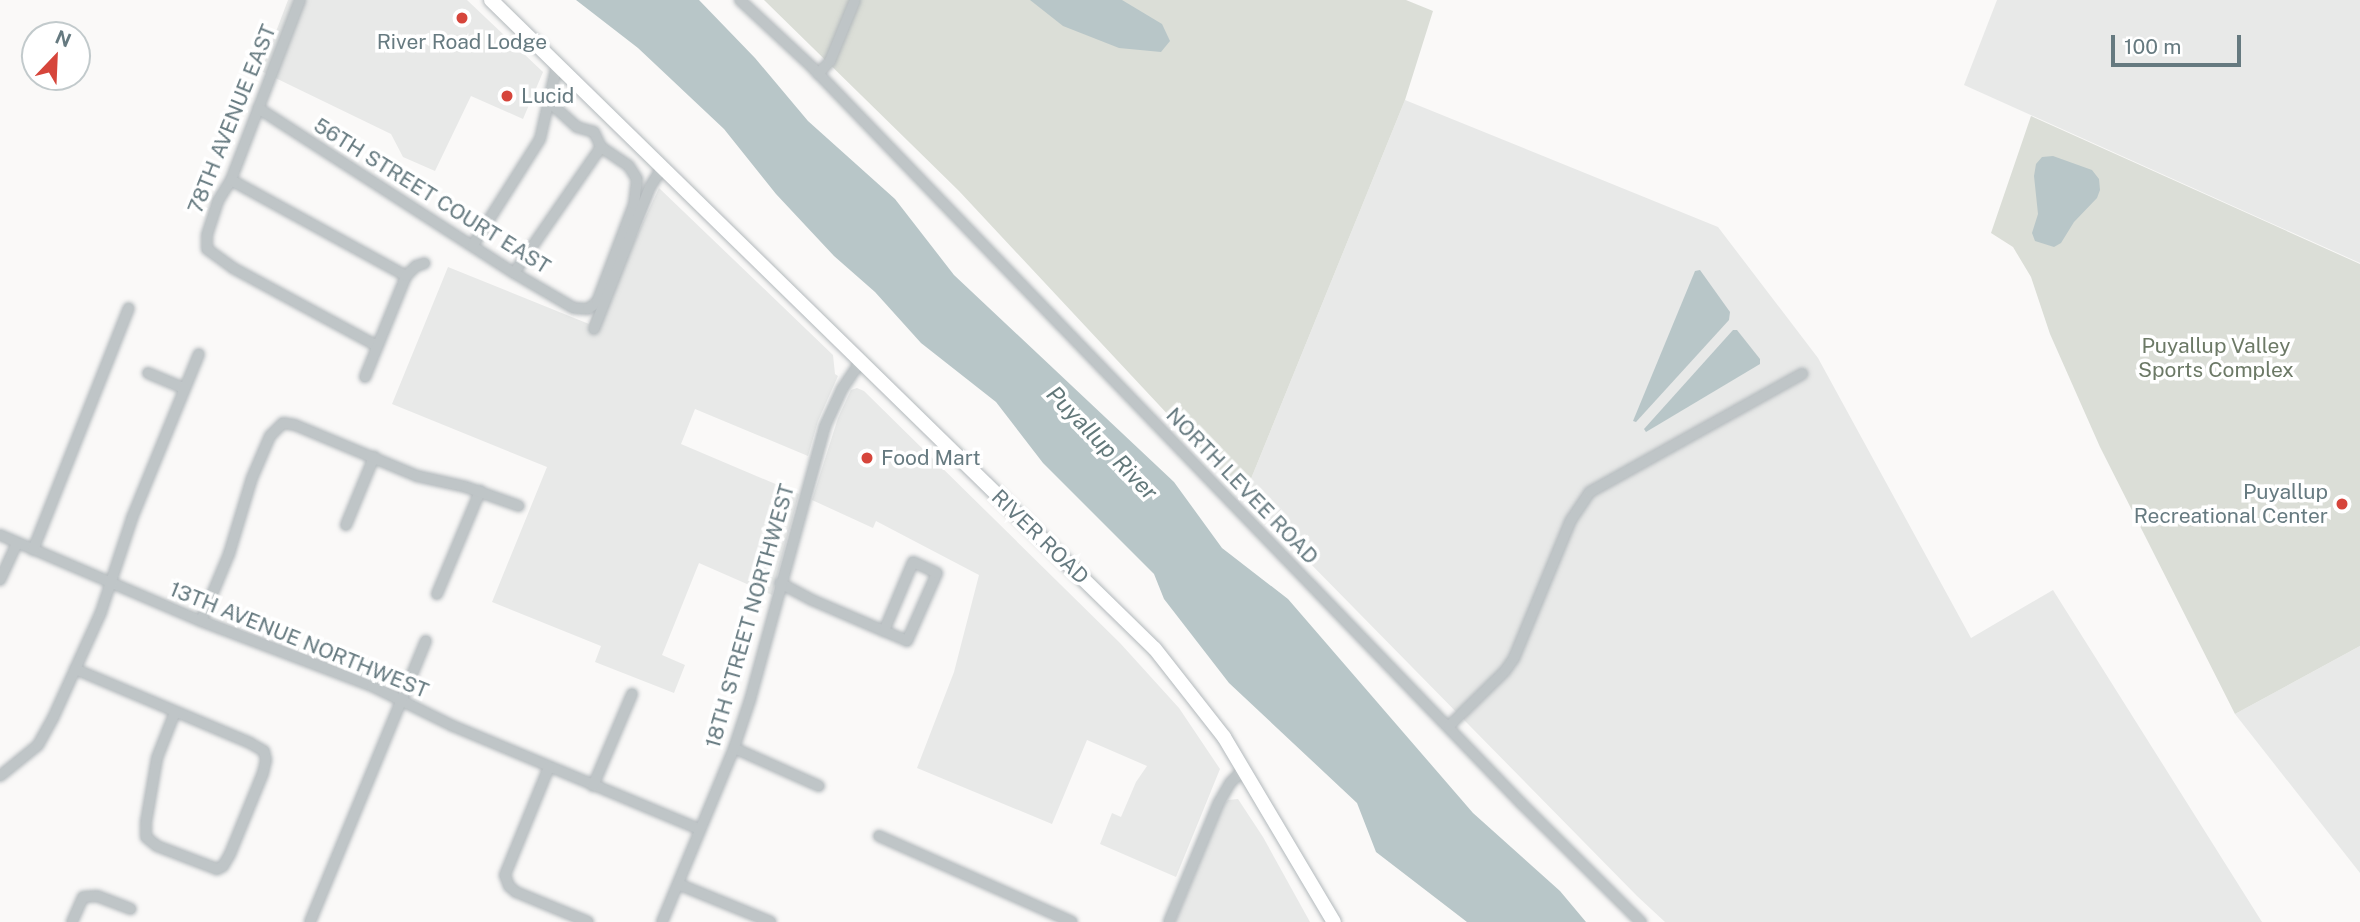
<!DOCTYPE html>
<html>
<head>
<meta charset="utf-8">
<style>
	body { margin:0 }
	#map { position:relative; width:2360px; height:922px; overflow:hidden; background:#faf9f8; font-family:"Public Sans",sans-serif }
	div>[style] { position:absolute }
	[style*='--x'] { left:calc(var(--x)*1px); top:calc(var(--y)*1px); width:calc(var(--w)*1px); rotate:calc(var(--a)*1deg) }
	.built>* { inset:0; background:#e8e9e8 }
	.green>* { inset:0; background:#dbded7 }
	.water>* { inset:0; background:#b8c6c8 }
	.roads { filter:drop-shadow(0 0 2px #b3b9bc) drop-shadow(0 0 2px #b3b9bc) }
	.minor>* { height:10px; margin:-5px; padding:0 5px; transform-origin:5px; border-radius:5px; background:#bfc5c7 }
	.major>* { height:14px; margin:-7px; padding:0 7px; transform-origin:7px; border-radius:7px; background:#fff }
	.dots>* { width:19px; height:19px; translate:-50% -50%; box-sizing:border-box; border:4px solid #fff; border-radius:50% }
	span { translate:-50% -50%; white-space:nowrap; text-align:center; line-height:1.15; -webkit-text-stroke:7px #fff; paint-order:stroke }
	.poi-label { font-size:21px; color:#667a80 }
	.left { translate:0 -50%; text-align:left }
	.right { translate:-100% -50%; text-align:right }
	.street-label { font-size:21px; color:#667a80 }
	.park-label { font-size:21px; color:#6c7966 }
	.water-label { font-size:23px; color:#62787a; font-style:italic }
	.north { position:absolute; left:21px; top:21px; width:70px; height:70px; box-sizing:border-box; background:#fff; border:2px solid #c2cacc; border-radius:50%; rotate:23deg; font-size:19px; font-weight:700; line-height:28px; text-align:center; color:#667a80 }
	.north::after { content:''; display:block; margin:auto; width:24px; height:32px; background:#d6453b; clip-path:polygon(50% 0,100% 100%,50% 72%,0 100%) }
	.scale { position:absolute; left:2111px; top:35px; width:130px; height:32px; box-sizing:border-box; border:4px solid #667a80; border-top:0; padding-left:9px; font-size:21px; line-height:24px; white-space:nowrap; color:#667a80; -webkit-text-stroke:5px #fff; paint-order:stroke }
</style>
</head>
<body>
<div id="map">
	<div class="built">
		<div style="clip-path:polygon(288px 0,467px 0,543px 72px,523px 119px,471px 96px,435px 171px,403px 157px,391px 134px,261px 71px)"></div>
		<div style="clip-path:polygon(1997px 0,2360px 0,2360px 263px,1964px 85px)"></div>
		<div style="clip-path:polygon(1405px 100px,1718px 227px,1818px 358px,1971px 638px,2053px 590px,2262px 922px,1665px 922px,1637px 896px,1244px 496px)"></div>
		<div style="clip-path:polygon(659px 188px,833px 355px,835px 374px,838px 376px,818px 421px,808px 456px,695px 409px,681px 444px,799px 494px,772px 595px,699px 563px,662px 655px,685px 665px,674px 693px,595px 662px,601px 646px,492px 602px,547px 467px,392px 404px,448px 267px,589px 324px,612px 265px,620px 272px)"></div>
		<div style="clip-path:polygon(857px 388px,864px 391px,1120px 643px,1179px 708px,1220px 769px,1176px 877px,1100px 844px,1112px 813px,1121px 817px,1136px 782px,1147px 766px,1087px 740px,1052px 824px,917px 768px,954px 672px,979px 575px,876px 521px,873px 528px,812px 500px,838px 418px,851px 390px)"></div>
		<div style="clip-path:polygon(2360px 646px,2360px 873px,2235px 714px)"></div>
		<div style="clip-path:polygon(1238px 799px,1263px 837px,1310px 922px,1175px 922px,1223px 805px,1228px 800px)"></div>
	</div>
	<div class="green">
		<div style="clip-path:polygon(764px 0,1406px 0,1433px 11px,1405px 100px,1244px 496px,959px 191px)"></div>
		<div style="clip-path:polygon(2031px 116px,2360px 264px,2360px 646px,2235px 714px,2100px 447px,2050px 334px,2031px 277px,2013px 247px,1991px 233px)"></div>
	</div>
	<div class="water">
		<div style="clip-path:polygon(576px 0,699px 0,755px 58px,808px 121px,895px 199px,954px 275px,1174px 482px,1222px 548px,1288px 599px,1473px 813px,1560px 891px,1586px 922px,1467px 922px,1376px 852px,1357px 803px,1229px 683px,1164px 599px,1154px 574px,1043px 463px,996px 402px,921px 343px,875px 292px,834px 256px,776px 194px,724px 129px,638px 48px)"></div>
		<div style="clip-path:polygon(1030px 0,1122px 0,1162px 24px,1170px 41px,1161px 52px,1119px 48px,1063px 26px)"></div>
		<div style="clip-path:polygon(2053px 156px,2092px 170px,2099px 179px,2100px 190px,2097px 198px,2074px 222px,2061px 243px,2054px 247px,2035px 241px,2032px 233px,2038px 214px,2034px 176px,2036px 164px,2042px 157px)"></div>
		<div style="clip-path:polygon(1700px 270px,1730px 312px,1729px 320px,1636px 422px,1633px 421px,1695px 271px)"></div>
		<div style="clip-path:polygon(1733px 330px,1737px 330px,1760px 359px,1760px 364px,1646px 432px,1644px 429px)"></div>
	</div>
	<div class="roads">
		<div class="minor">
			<div style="--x:300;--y:0;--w:193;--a:111"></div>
			<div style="--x:231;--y:180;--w:25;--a:122"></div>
			<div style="--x:218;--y:201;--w:36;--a:108"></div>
			<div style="--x:207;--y:235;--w:14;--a:90"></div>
			<div style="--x:207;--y:249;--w:32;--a:36"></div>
			<div style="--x:233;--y:268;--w:164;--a:28.4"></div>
			<div style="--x:740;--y:0;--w:98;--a:42.9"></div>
			<div style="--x:812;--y:67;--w:1023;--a:46.07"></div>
			<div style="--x:1522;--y:804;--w:168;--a:44.8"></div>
			<div style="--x:818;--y:74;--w:18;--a:-47"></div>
			<div style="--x:830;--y:61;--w:66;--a:-67.7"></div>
			<div style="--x:258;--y:108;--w:305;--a:32.8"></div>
			<div style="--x:514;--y:273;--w:69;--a:30.3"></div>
			<div style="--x:574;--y:308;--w:14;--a:4"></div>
			<div style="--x:588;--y:309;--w:11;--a:-38"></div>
			<div style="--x:597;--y:302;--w:105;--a:-69.3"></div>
			<div style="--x:634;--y:204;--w:25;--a:-83"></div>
			<div style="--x:637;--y:179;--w:15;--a:-122"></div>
			<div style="--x:629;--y:166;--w:34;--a:-146"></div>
			<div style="--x:601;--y:147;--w:17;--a:-115"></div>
			<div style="--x:594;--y:132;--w:18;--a:-164"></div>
			<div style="--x:577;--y:127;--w:38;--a:-138"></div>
			<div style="--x:231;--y:180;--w:200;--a:28.7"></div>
			<div style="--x:473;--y:245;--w:125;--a:-57.7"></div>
			<div style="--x:540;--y:139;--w:76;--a:-77.1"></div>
			<div style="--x:514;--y:273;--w:153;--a:-55.4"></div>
			<div style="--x:594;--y:329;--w:153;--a:-68.5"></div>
			<div style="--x:650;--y:187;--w:25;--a:-58"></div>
			<div style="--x:148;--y:373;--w:39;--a:23"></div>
			<div style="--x:365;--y:377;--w:109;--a:-67.9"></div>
			<div style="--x:406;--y:276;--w:14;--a:-45"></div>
			<div style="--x:416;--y:266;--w:9;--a:-18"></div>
			<div style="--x:346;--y:525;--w:74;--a:-67.6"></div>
			<div style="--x:0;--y:535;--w:219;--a:23.2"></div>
			<div style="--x:201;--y:621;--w:183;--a:20.8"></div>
			<div style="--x:372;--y:686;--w:90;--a:26.3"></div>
			<div style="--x:453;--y:726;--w:267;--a:22.7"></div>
			<div style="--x:33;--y:550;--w:260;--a:-68.4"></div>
			<div style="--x:0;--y:580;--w:41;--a:-65.3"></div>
			<div style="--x:780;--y:583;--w:36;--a:28"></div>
			<div style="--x:812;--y:600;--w:78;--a:23.3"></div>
			<div style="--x:884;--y:631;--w:25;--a:23"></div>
			<div style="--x:907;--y:641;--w:74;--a:-66.2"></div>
			<div style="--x:937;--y:573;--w:26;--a:-155"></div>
			<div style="--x:913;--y:562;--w:75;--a:112.8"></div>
			<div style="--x:437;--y:594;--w:112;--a:-67.3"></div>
			<div style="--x:201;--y:621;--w:73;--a:-67.3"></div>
			<div style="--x:229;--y:554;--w:79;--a:-73.2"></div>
			<div style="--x:252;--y:478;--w:46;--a:-66.8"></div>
			<div style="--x:270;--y:436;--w:18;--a:-45"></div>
			<div style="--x:283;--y:423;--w:12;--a:9"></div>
			<div style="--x:295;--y:425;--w:132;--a:22.7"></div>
			<div style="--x:417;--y:476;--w:50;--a:12.7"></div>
			<div style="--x:466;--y:487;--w:56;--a:19.7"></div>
			<div style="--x:75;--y:669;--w:190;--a:22.9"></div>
			<div style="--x:250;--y:743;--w:16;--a:30"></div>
			<div style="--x:264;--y:751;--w:9;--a:77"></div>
			<div style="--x:266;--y:760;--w:13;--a:103"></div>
			<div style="--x:263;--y:773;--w:87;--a:112.2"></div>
			<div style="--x:230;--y:854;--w:14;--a:120"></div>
			<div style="--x:223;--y:866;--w:7;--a:153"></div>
			<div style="--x:217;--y:869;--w:64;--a:-159"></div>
			<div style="--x:157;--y:846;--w:14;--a:-141"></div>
			<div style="--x:146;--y:837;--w:15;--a:-90"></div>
			<div style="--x:146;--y:822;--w:65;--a:-80.2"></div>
			<div style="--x:157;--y:758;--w:49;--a:-68.6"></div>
			<div style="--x:1449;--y:726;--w:78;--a:-44.5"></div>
			<div style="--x:1505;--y:671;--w:16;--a:-55"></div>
			<div style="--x:1514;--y:658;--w:149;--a:-67.6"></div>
			<div style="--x:1571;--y:520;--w:34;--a:-56"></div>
			<div style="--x:1590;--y:492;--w:243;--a:-29.1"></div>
			<div style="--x:734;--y:748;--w:93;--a:24.1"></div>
			<div style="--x:549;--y:767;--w:117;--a:112.2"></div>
			<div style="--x:505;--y:875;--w:12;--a:70"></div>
			<div style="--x:509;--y:886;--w:9;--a:41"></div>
			<div style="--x:516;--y:892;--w:78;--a:22.6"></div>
			<div style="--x:0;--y:776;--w:49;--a:-39.2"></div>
			<div style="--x:38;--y:745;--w:31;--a:-61"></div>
			<div style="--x:53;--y:718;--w:116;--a:-65.6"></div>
			<div style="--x:101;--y:612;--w:99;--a:-71.7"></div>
			<div style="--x:132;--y:518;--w:177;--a:-67.8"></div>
			<div style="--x:593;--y:786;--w:100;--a:-67"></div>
			<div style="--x:879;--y:836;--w:211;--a:24"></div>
			<div style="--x:678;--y:884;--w:100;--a:22.2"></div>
			<div style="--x:72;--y:922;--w:27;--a:-66"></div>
			<div style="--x:83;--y:897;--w:14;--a:-4"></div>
			<div style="--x:97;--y:896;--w:36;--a:21"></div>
			<div style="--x:310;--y:922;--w:304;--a:-67.6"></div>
			<div style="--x:662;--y:922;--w:188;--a:-67.5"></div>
			<div style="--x:734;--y:748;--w:51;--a:-71.6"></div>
			<div style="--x:750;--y:700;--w:284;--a:-74.7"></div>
			<div style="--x:825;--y:426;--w:41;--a:-65.3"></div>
			<div style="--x:842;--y:389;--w:34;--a:-56"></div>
			<div style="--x:1169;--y:922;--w:128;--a:-67.4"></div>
			<div style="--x:1218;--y:804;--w:24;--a:-60"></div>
			<div style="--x:1230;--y:783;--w:20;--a:-45"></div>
		</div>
		<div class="major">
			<div style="--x:491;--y:0;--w:928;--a:44.35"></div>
			<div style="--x:1155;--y:649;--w:112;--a:51.9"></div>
			<div style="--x:1224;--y:737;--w:215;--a:59.3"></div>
		</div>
	</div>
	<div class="dots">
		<div style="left:462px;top:18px;background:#d6453b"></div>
		<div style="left:507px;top:96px;background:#d6453b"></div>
		<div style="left:867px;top:458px;background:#d6453b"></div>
		<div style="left:2342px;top:504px;background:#d6453b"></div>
	</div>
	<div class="poi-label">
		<span style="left:462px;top:42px">River Road Lodge</span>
		<span class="left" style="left:521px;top:96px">Lucid</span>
		<span class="left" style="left:881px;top:458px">Food Mart</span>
		<span class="right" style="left:2328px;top:504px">Puyallup<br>Recreational Center</span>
	</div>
	<div class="street-label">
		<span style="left:232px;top:119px;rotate:-68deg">78TH AVENUE EAST</span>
		<span style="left:432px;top:196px;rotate:32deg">56TH STREET COURT EAST</span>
		<span style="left:1242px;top:486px;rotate:46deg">NORTH LEVEE ROAD</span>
		<span style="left:1040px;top:537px;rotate:44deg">RIVER ROAD</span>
		<span style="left:750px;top:616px;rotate:-74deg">18TH STREET NORTHWEST</span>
		<span style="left:299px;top:640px;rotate:22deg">13TH AVENUE NORTHWEST</span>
	</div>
	<div class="park-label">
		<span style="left:2216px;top:358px">Puyallup Valley<br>Sports Complex</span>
	</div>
	<div class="water-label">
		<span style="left:1102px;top:443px;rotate:46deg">Puyallup River</span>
	</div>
	<div class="north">N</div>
	<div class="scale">100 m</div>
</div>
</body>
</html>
